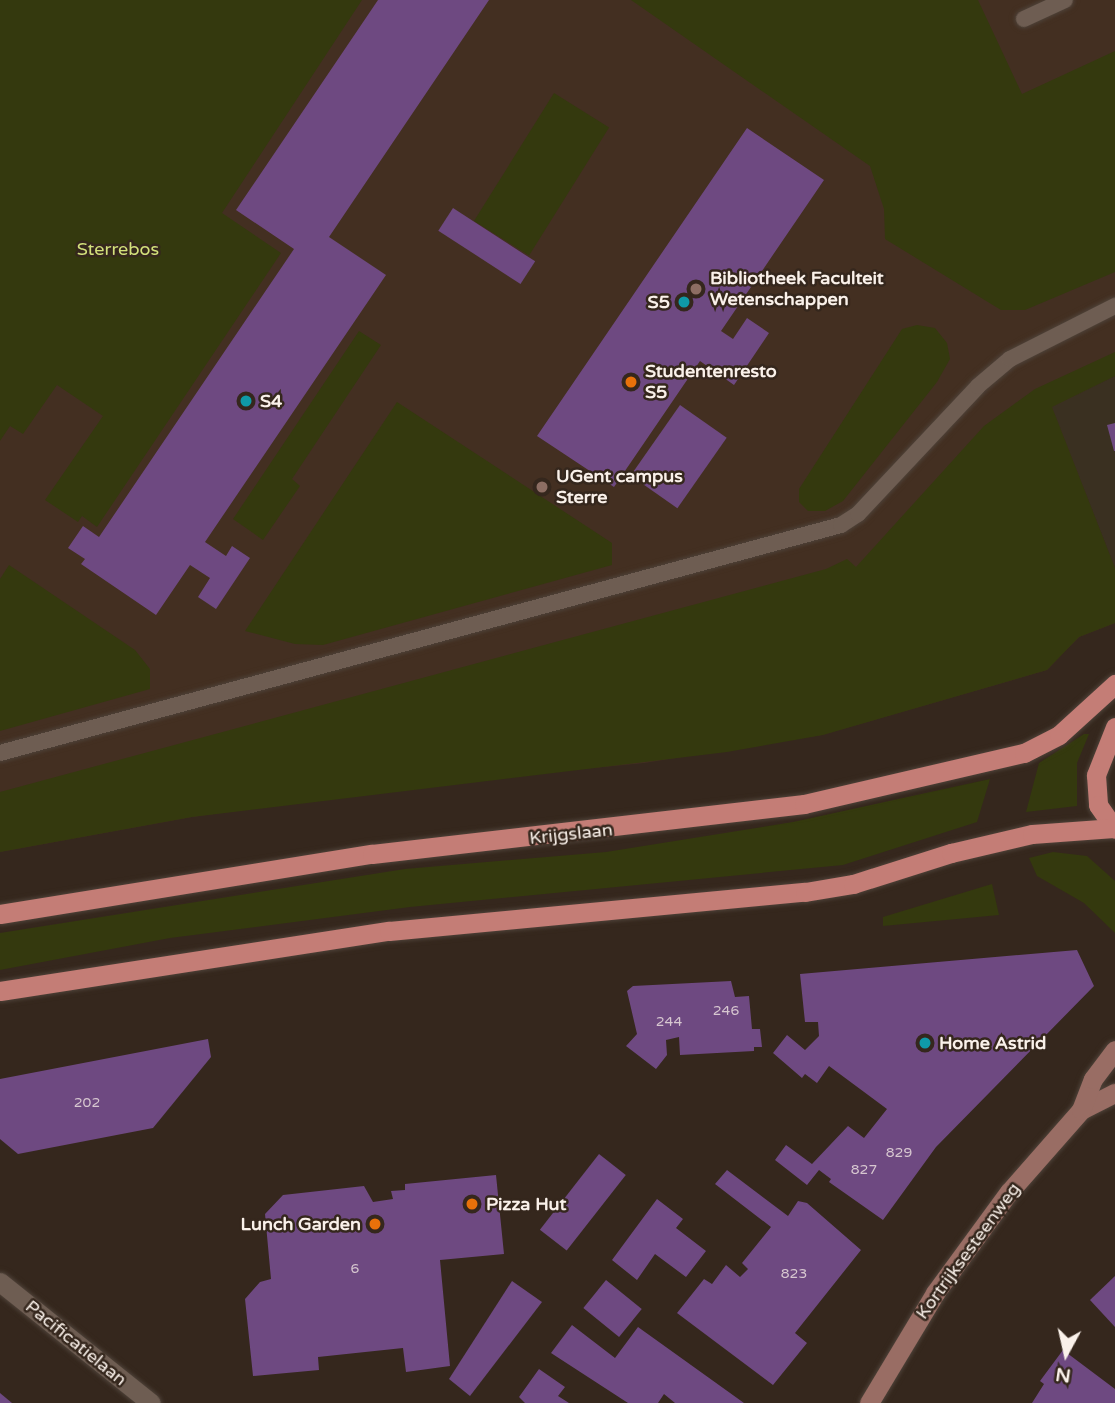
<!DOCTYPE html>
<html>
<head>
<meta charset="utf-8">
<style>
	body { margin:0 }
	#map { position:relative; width:1115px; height:1403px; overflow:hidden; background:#35271d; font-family:"Varela Round",sans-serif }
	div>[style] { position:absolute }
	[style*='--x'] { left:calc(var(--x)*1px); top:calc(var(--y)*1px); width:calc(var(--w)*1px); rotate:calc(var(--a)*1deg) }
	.commercial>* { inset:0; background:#3a3021 }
	.built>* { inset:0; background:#432f21 }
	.green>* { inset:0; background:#34390e; transform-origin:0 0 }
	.building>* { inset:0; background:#6e4981; transform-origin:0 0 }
	.roads { filter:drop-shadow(0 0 2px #4e4239) drop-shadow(0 0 2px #4e4239) }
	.service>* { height:16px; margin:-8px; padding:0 8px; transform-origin:8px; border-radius:8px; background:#6e5d52 }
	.minor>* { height:19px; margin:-9.5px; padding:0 9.5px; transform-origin:9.5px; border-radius:9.5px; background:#6e5d52 }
	.secondary>* { height:19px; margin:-9.5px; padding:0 9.5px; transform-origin:9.5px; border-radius:9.5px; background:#996d64 }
	.primary>* { height:19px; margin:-9.5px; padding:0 9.5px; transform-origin:9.5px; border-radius:9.5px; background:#c47d76 }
	.dots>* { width:19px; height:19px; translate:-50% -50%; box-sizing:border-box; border:4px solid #35271d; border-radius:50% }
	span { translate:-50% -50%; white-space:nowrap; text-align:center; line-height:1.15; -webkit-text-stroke:5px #35271d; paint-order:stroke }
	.number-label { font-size:14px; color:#d7c7d0 }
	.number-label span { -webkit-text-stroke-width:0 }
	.park-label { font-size:18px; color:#d3e17b }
	.poi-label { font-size:18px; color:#faf1ea; font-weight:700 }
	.left { translate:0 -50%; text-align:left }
	.right { translate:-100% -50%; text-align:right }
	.street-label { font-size:18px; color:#faf1ea }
	.north { position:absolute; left:1031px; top:1319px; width:70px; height:70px; -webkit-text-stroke:5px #35271d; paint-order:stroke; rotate:188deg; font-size:19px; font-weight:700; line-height:28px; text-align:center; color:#faf1ea }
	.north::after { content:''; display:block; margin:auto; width:24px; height:32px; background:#faf1ea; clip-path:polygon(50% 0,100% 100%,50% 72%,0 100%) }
</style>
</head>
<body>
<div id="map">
	<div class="commercial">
		<div style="clip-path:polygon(1115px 376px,1115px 568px,1051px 406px)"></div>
	</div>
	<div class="built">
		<div style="clip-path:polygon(0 0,1115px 0,1115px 376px,1052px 407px,1115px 568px,1115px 623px,1079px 637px,1047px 670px,822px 735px,644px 763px,460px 781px,192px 817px,0 852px)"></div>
	</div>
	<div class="green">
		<div style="clip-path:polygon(0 0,362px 0,222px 213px,281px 253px,97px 527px,82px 516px,78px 522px,45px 500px,103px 416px,57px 385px,23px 434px,10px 426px,0 441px)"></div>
		<div style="clip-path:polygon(631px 0,978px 0,1022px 94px,1115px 51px,1115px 272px,1025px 310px,1001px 310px,885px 239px,884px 209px,870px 166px)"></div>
		<div style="left:554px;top:93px;width:65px;height:151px;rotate:32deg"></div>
		<div style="clip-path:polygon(917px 325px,935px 328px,947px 343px,950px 359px,937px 382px,843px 501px,825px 511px,808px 511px,799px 502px,799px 489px,902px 329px)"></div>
		<div style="clip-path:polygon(359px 331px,381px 345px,292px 479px,300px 486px,263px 540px,233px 519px)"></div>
		<div style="clip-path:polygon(1115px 352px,1115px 376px,1052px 407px,1115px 568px,1115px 623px,1079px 637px,1047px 670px,823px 735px,727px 752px,192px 817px,0 852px,0 792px,826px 569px,847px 559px,856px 567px,984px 426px,1035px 389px)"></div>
		<div style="clip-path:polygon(397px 402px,612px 543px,612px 565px,323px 645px,295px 644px,245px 631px)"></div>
		<div style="clip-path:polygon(9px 565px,135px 650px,150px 669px,150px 689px,0 731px,0 579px)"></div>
		<div style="clip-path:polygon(1084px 734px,1089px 734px,1077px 763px,1077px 806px,1026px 812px,1039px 763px)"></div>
		<div style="clip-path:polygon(990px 779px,977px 822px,843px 865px,410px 907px,170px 938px,0 970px,0 933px,405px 869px,606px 852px,793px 822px)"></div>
		<div style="clip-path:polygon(1053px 852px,1087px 856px,1115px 881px,1115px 933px,1084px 903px,1037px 876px,1029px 858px)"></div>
		<div style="clip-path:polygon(992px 884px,999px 915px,883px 926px,883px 917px)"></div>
	</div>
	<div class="building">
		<div style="clip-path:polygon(378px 0,489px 0,329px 237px,386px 275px,205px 542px,226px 556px,232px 546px,250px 558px,216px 609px,198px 597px,210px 578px,190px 565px,156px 615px,81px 564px,85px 559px,68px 548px,83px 526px,99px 537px,294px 249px,236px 210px)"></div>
		<div style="clip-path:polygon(747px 128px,824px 180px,721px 331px,733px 339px,747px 318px,769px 333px,734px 385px,700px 361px,614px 487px,537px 436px)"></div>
		<div style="left:453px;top:208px;width:98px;height:27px;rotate:33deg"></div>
		<div style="left:680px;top:405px;width:57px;height:86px;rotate:35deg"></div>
		<div style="clip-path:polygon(1115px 423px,1115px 451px,1114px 451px,1107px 425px)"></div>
		<div style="clip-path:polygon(1077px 950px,1094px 986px,936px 1147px,883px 1220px,829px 1182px,831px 1179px,819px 1170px,807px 1185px,775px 1160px,786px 1145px,812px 1164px,848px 1126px,864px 1138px,887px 1109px,829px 1066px,817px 1083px,805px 1074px,802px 1078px,773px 1053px,787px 1035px,805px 1050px,819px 1036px,818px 1022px,805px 1022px,800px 974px)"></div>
		<div style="clip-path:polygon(731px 981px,735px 997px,749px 996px,752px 1029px,760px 1029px,762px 1047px,754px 1047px,754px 1051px,680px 1055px,679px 1037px,666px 1040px,667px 1055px,656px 1069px,626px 1046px,637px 1034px,627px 991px,633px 986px)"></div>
		<div style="clip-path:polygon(208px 1039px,211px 1057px,153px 1128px,18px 1154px,0 1139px,0 1079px)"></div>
		<div style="left:599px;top:1154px;width:34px;height:96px;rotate:38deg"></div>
		<div style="clip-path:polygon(727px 1170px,788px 1216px,798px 1201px,807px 1203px,861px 1250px,795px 1333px,807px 1343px,773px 1385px,677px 1313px,704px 1279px,712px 1284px,726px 1265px,740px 1277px,748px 1269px,742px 1263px,771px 1227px,715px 1184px)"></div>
		<div style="clip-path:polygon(496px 1175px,504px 1254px,440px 1260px,450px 1366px,406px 1372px,403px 1348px,318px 1357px,319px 1370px,253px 1376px,245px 1299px,260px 1282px,271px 1279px,265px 1214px,283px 1195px,364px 1186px,373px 1202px,393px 1199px,391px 1191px,405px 1190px,405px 1184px)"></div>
		<div style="clip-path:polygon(657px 1199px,683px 1219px,676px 1228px,706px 1251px,686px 1277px,655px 1254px,637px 1280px,612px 1260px)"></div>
		<div style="clip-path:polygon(1115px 1276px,1115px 1327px,1090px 1300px)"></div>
		<div style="left:606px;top:1280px;width:46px;height:36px;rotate:39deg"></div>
		<div style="clip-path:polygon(512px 1281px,542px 1302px,470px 1396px,449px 1379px)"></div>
		<div style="clip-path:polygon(572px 1325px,615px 1358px,638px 1327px,744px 1403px,675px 1403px,664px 1394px,658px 1403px,628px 1403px,551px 1353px)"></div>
		<div style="clip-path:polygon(1063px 1350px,1115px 1389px,1115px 1403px,1032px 1403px,1044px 1384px,1040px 1381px)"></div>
		<div style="clip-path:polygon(539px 1369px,565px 1387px,558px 1396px,569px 1403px,525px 1403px,519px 1397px)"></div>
		<div style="clip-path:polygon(0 1393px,12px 1403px,0 1403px)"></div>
	</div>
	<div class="roads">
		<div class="service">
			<div style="--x:1024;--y:19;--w:45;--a:-24.9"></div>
			<div style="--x:0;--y:753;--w:871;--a:-15.17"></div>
			<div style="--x:841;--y:525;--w:20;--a:-33"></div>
			<div style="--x:858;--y:514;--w:175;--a:-46.8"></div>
			<div style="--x:978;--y:386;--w:42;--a:-40.2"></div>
			<div style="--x:1010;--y:359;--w:118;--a:-26.8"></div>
		</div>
		<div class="minor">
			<div style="--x:0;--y:1282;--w:193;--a:38.7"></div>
		</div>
		<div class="secondary">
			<div style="--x:1081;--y:1110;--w:38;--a:-27"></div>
			<div style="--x:869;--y:1403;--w:128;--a:-59"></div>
			<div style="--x:935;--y:1293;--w:125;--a:-53.8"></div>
			<div style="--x:1009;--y:1192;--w:109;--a:-48.7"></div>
			<div style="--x:1081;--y:1110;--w:33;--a:-69"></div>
			<div style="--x:1093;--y:1079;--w:36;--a:-53"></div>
		</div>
		<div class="primary">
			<div style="--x:1115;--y:727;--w:52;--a:111.6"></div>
			<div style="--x:1096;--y:775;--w:30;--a:86"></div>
			<div style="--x:1098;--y:805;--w:29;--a:55"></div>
			<div style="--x:0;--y:914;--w:377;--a:-9.2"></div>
			<div style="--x:372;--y:854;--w:435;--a:-6.6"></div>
			<div style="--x:804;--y:804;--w:226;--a:-13.1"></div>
			<div style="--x:1024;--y:753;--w:39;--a:-27"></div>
			<div style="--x:1059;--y:735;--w:76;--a:-42.3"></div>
			<div style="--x:0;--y:991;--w:394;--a:-8.8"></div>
			<div style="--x:389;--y:931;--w:418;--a:-5.4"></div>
			<div style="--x:805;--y:892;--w:49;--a:-9.5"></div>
			<div style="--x:853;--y:884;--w:103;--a:-17.6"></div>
			<div style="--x:951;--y:853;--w:83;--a:-13.2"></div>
			<div style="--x:1032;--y:834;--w:82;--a:-4.2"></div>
		</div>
	</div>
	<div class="dots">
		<div style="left:696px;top:289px;background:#8d6e63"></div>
		<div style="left:684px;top:302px;background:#0f9aa8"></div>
		<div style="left:631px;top:382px;background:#e8710a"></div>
		<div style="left:246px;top:401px;background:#0f9aa8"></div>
		<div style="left:542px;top:487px;background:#8d6e63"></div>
		<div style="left:925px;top:1043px;background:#0f9aa8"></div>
		<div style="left:472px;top:1204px;background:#e8710a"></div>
		<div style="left:375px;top:1224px;background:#e8710a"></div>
	</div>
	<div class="number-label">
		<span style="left:726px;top:1011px">246</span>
		<span style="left:669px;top:1022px">244</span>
		<span style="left:87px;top:1103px">202</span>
		<span style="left:899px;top:1153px">829</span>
		<span style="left:864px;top:1170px">827</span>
		<span style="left:355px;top:1269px">6</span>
		<span style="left:794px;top:1274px">823</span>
	</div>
	<div class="park-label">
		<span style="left:118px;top:249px">Sterrebos</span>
	</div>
	<div class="poi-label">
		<span class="left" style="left:710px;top:289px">Bibliotheek Faculteit<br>Wetenschappen</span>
		<span class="right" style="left:670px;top:302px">S5</span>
		<span class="left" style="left:645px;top:382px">Studentenresto<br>S5</span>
		<span class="left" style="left:260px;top:401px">S4</span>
		<span class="left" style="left:556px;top:487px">UGent campus<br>Sterre</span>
		<span class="left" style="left:939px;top:1043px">Home Astrid</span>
		<span class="left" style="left:486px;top:1204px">Pizza Hut</span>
		<span class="right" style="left:361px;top:1224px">Lunch Garden</span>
	</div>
	<div class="street-label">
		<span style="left:571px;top:834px;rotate:-6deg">Krijgslaan</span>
		<span style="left:968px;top:1251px;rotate:-54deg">Kortrijksesteenweg</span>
		<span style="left:76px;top:1343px;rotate:39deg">Pacificatielaan</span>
	</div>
	<div class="north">N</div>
</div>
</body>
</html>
